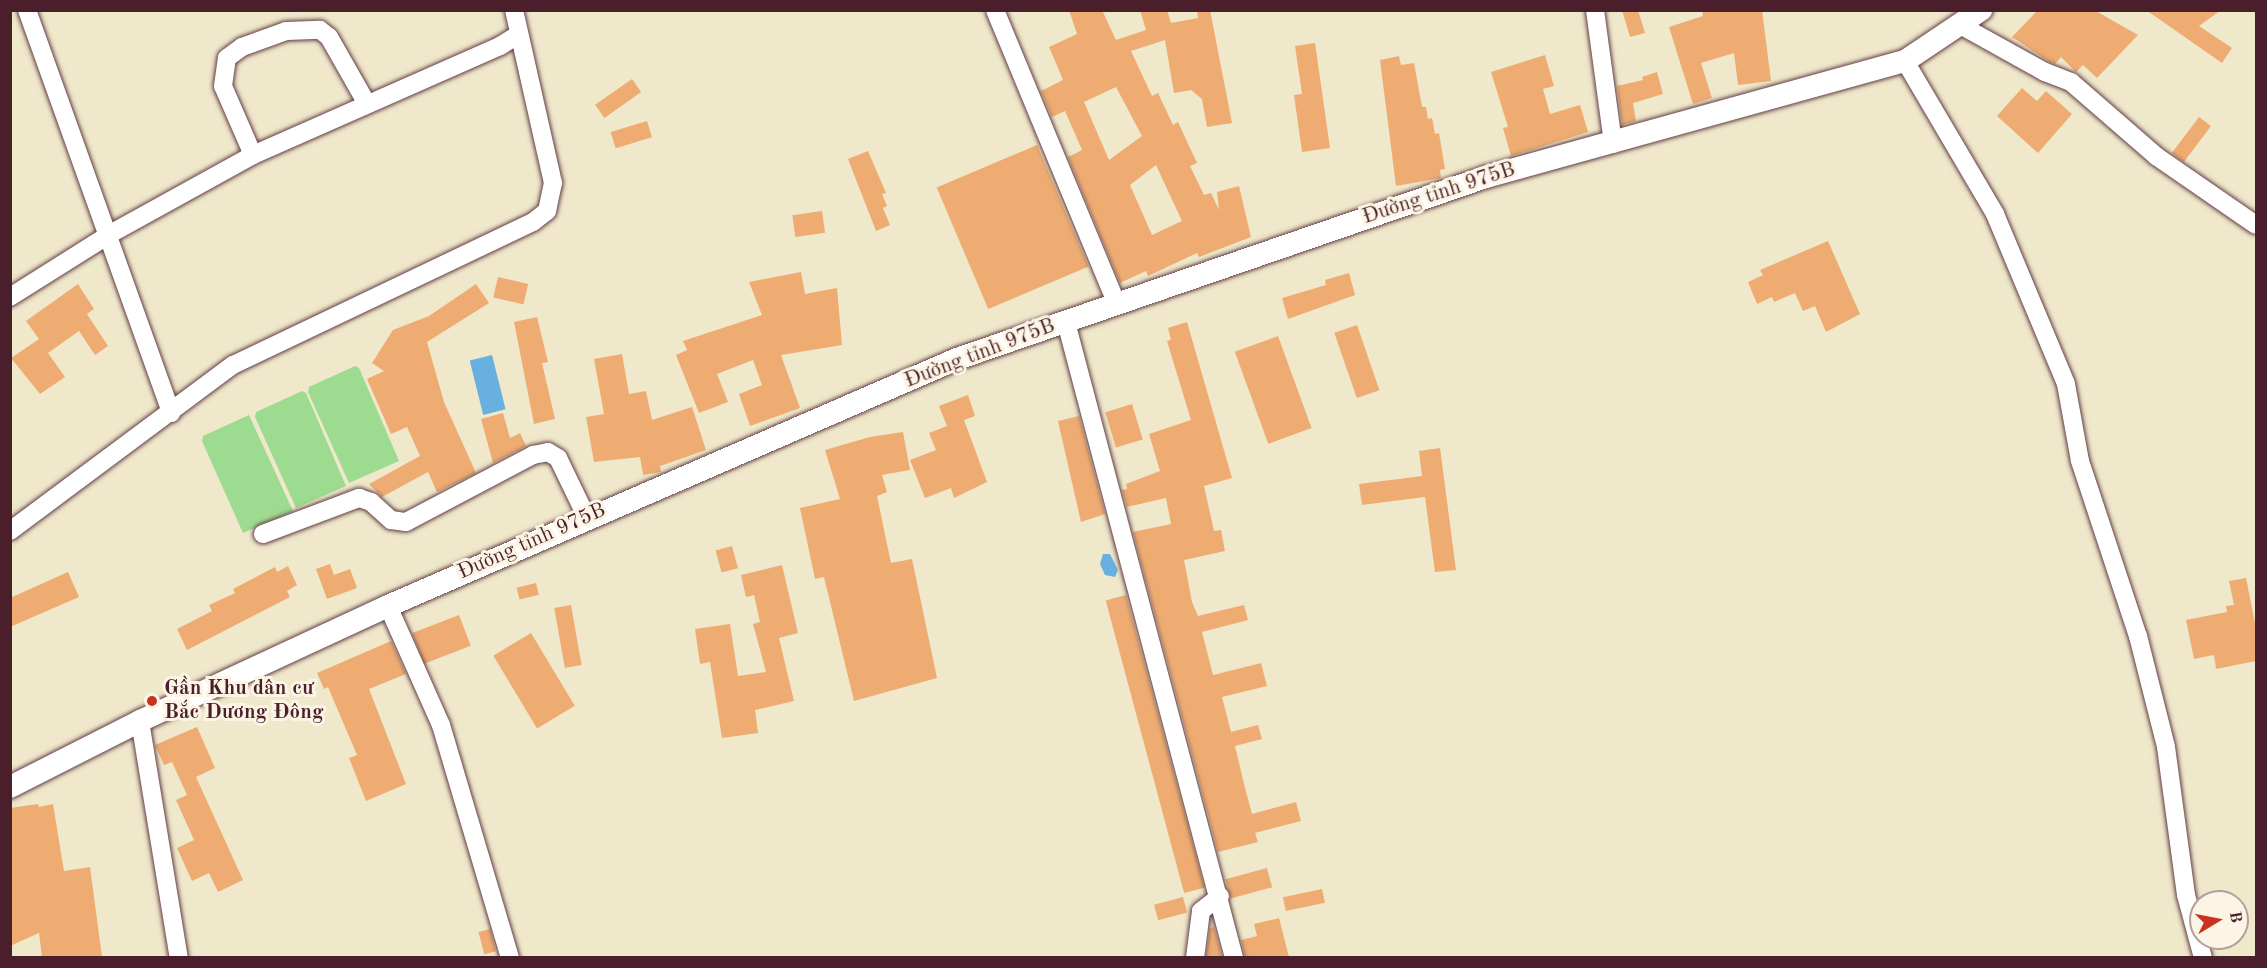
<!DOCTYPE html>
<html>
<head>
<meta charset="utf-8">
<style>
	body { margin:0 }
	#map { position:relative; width:2267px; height:968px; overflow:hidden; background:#efe8cb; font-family:"Old Standard TT",serif }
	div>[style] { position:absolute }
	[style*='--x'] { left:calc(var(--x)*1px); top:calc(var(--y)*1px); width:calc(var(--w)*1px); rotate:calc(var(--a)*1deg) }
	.green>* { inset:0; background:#9ddb90 }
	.water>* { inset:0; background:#68b0df; transform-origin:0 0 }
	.building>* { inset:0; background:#eeac72; transform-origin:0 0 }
	.roads { filter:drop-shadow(0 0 2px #633d43) drop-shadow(0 0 2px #633d43) }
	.minor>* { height:18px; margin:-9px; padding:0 9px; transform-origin:9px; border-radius:9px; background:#fff }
	.major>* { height:22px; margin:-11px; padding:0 11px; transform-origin:11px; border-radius:11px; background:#fff }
	.dots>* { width:16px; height:16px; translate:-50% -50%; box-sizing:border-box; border:3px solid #fcf5e5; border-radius:50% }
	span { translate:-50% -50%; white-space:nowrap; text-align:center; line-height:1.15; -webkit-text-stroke:6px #fcf5e5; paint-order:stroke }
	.street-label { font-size:21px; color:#4a1f2b }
	.poi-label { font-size:21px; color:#4a1f2b; font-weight:700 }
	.left { translate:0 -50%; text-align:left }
	.frame { position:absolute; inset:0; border:12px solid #4a1f2b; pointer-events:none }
	.north { position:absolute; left:2189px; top:890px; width:60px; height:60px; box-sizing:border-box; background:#fcf5e5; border:2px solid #b59f9b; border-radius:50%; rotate:80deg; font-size:16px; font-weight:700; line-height:24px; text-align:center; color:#4a1f2b }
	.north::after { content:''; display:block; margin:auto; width:21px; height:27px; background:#c8321e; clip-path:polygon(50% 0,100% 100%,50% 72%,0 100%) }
</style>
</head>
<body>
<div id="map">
	<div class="green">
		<div style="clip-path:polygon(355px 366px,359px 368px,399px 461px,349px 483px,308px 392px,309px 387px)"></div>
		<div style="clip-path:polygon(302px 391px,306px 393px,346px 486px,296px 508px,255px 417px,256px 412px)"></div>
		<div style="clip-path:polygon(249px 415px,293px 511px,243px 533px,202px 441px,203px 436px)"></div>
	</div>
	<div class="water">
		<div style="left:492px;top:355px;width:56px;height:23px;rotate:76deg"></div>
		<div style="clip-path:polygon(1103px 554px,1110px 554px,1118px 570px,1115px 577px,1105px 575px,1100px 564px)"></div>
	</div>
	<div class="building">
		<div style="clip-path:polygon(evenodd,1069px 10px,1102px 10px,1116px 40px,1146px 30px,1140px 10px,1167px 10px,1171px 23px,1198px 18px,1197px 10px,1210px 10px,1232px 123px,1207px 127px,1202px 99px,1191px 90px,1174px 93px,1165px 40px,1131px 51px,1152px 96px,1158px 93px,1173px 125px,1178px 122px,1197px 163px,1190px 166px,1204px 195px,1211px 193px,1219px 210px,1217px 192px,1239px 186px,1251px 237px,1199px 257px,1197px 253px,1148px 276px,1146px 271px,1120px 283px,1068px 157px,1082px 150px,1065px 111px,1052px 117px,1041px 91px,1063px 80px,1049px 47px,1077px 34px,1069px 10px,1116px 87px,1142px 136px,1109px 160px,1084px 102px,1116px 87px,1069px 10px,1156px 165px,1182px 221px,1152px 235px,1130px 185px,1156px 165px)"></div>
		<div style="clip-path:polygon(1622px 10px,1638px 10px,1645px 33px,1630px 37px)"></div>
		<div style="clip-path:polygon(1702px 10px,1762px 10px,1771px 81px,1738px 85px,1734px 53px,1701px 63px,1712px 98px,1693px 104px,1669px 27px,1703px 16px)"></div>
		<div style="clip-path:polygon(2038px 10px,2094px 10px,2138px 35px,2097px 78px,2083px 65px,2076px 72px,2061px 57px,2055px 64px,2050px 62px,2012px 37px)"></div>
		<div style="clip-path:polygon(2146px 10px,2221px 10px,2199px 26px,2232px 48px,2222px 63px)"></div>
		<div style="clip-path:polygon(1315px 43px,1330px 148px,1302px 152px,1294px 95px,1302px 94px,1295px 46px)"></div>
		<div style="clip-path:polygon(1545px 55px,1554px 86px,1543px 89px,1550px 114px,1580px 105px,1588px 132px,1511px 156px,1503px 128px,1508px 127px,1491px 72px)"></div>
		<div style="clip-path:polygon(1399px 56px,1401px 65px,1414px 63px,1422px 107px,1426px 107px,1428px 119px,1432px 118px,1435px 134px,1439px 133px,1445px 169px,1440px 170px,1441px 178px,1396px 186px,1380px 60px)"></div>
		<div style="clip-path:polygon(1657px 72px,1663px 94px,1633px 103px,1636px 121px,1622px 125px,1617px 86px,1643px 80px,1642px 77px)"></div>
		<div style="left:632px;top:79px;width:16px;height:45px;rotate:55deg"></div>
		<div style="clip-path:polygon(2022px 88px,2037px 101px,2046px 91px,2072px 114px,2038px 153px,1997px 116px)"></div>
		<div style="left:2199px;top:117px;width:15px;height:45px;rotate:37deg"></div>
		<div style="left:647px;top:121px;width:17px;height:38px;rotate:73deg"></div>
		<div style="left:1037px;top:145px;width:132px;height:109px;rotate:67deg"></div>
		<div style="clip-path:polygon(868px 151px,886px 193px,882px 194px,887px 206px,883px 208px,890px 225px,876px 231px,848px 159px)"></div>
		<div style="left:822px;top:211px;width:22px;height:30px;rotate:82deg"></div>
		<div style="clip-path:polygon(1828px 241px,1860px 314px,1826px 332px,1815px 306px,1803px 311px,1795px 293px,1774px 302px,1772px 297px,1757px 304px,1748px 282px,1763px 275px,1760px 270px)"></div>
		<div style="clip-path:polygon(801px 272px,805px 294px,837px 288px,842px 345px,781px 355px,800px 408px,750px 426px,739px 394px,762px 385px,753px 360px,717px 374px,728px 402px,699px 413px,676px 355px,687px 350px,683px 341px,762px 315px,749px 282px)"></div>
		<div style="clip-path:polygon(1349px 273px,1355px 295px,1288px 319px,1282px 298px,1326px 285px,1325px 280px)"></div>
		<div style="left:498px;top:277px;width:31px;height:21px;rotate:13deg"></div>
		<div style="clip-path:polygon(78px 284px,94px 309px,87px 314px,108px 346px,95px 355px,79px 331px,48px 353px,65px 377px,40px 394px,11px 358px,39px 339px,26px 321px)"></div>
		<div style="clip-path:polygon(476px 284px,489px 303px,427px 342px,444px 402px,476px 473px,437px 492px,428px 472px,382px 497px,369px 484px,420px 456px,407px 427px,391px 434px,367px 379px,384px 371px,372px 363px,393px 330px,429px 316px)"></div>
		<div style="clip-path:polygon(537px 317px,548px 362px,542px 363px,555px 419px,534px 424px,514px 322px)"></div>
		<div style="clip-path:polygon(1187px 322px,1232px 478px,1204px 486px,1214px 531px,1221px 530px,1225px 551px,1184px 560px,1192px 602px,1198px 616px,1244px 605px,1248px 620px,1202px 632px,1213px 675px,1261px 663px,1267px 686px,1222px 697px,1231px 732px,1258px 725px,1262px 739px,1235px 746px,1245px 788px,1252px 814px,1296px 802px,1301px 821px,1255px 833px,1258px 842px,1218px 852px,1133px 532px,1171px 524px,1166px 498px,1127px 507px,1122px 490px,1127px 489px,1126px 484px,1160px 471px,1149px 434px,1191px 420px,1167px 341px,1171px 340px,1168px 328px)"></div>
		<div style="left:1357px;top:325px;width:69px;height:24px;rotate:71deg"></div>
		<div style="left:1278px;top:336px;width:98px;height:46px;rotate:70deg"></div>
		<div style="clip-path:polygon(622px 354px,629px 394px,646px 391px,652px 420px,692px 407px,706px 450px,660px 466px,661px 472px,643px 475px,640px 457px,594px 462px,586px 417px,604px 414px,594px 359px)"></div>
		<div style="clip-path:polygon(968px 395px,975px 416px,964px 420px,987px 482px,954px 498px,951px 488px,925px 498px,910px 460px,936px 450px,929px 433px,947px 426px,939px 406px)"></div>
		<div style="left:1132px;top:404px;width:37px;height:28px;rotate:73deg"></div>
		<div style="clip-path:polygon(503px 413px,510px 438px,520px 433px,526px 446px,493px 463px,481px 419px)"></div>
		<div style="clip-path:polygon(1079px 416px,1105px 514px,1081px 522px,1058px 421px)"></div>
		<div style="clip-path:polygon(903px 432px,910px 470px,882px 475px,887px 492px,877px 496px,891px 563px,912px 559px,937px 678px,854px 701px,824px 577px,815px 579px,800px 508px,840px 499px,825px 450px,870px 437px)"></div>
		<div style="clip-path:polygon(1440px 448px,1456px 570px,1435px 572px,1425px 497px,1362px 505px,1359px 484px,1422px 476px,1419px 451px)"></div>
		<div style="left:732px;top:546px;width:23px;height:17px;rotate:75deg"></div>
		<div style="clip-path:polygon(330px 564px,334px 575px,350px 569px,357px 588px,327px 599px,316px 569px)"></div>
		<div style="clip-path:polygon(782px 565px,798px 633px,779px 638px,794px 701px,755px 710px,758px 733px,722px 738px,710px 662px,700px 664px,695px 629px,730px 624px,738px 676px,766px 672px,753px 624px,760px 622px,754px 595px,746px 597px,741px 575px)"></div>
		<div style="clip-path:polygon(288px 566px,297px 585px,287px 591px,290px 597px,187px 650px,177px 629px,212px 611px,209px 605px,235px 593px,233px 589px,275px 567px,277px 572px)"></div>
		<div style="clip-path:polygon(68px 572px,79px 597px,10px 627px,10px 598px)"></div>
		<div style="clip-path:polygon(2246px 578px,2256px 628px,2256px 661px,2216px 669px,2214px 655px,2194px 659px,2186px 620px,2227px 612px,2226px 606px,2234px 605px,2229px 581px)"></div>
		<div style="left:536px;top:583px;width:12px;height:20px;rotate:76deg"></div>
		<div style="left:1126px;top:595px;width:303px;height:21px;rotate:75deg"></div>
		<div style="left:571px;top:605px;width:61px;height:17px;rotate:80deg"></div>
		<div style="left:459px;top:615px;width:33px;height:50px;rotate:69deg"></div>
		<div style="left:531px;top:633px;width:85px;height:44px;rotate:59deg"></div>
		<div style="clip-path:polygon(391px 641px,406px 674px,369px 689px,406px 784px,366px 801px,349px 758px,357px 755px,328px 687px,324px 689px,317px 673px)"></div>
		<div style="clip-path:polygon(197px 727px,215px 768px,196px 777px,243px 880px,218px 892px,209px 873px,192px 881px,177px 848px,194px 840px,176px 800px,187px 795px,172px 762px,164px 765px,155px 745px)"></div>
		<div style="clip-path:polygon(38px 804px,39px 807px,53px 804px,64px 871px,90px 867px,102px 957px,42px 957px,39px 933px,10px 946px,10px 808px)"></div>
		<div style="left:1267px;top:868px;width:20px;height:43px;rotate:75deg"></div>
		<div style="left:1322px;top:889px;width:14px;height:40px;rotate:78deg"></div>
		<div style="left:1183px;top:897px;width:16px;height:30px;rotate:75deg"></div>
		<div style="clip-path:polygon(1279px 918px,1289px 957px,1245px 957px,1241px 940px,1257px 936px,1254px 924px)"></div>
		<div style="clip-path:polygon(1214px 927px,1222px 957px,1206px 957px,1210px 928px)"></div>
		<div style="left:490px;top:929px;width:23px;height:12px;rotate:75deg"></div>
	</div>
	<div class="roads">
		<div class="minor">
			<div style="--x:27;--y:10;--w:428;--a:70.3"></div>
			<div style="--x:995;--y:10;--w:316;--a:67.5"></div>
			<div style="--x:1595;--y:10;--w:135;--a:82.3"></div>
			<div style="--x:1962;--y:26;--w:95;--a:29"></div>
			<div style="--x:2045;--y:72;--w:28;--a:21"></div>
			<div style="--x:2071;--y:82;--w:113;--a:41"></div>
			<div style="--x:2156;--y:156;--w:121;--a:34.6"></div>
			<div style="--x:1905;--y:61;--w:178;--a:59.5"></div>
			<div style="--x:1995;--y:214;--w:184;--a:67.3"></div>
			<div style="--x:2066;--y:384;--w:78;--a:79.7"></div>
			<div style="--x:2080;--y:461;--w:184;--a:71.7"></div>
			<div style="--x:2138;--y:636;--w:114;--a:75.8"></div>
			<div style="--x:2166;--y:747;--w:149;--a:82.3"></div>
			<div style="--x:2186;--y:895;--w:65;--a:74.9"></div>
			<div style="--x:253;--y:155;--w:75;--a:-113.5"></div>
			<div style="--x:223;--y:86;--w:28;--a:-82"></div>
			<div style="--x:227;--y:58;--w:19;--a:-36"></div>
			<div style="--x:242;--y:47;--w:47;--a:-20"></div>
			<div style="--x:286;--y:31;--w:34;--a:-2"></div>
			<div style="--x:320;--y:30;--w:11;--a:38"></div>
			<div style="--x:329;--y:37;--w:75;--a:60.4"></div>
			<div style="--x:10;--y:297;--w:118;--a:-32.2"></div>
			<div style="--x:110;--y:234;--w:163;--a:-28.9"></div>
			<div style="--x:253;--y:155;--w:270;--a:-23.8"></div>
			<div style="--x:500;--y:46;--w:22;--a:-32"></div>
			<div style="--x:1066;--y:322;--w:658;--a:75.2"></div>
			<div style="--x:10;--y:531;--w:278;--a:-36.7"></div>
			<div style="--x:233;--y:365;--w:332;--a:-25.5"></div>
			<div style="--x:533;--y:222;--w:18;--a:-38"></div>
			<div style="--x:547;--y:211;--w:29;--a:-78"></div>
			<div style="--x:553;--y:183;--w:177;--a:-102.7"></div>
			<div style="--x:263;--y:534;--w:103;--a:-20.6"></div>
			<div style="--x:359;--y:498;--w:13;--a:18"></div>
			<div style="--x:371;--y:502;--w:27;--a:42"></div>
			<div style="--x:391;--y:520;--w:15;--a:8"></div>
			<div style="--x:406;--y:522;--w:144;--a:-27.8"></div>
			<div style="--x:533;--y:455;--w:15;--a:-11"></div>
			<div style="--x:548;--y:452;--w:12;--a:31"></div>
			<div style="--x:558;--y:458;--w:67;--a:64.2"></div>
			<div style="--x:388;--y:606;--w:130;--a:66"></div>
			<div style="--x:441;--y:725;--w:243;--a:73.5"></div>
			<div style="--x:140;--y:721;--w:240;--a:80.7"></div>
			<div style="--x:1195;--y:958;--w:47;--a:-82.7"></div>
			<div style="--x:1201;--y:911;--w:24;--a:-38"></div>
		</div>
		<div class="major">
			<div style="--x:10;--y:787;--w:146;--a:-26.9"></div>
			<div style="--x:140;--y:721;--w:273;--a:-24.9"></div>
			<div style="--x:388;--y:606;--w:620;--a:-23.47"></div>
			<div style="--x:957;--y:359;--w:559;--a:-18.99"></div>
			<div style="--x:1486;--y:177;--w:435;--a:-15.5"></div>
			<div style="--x:1905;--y:61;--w:92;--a:-33.9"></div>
		</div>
	</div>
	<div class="dots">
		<div style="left:152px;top:701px;background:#c8321e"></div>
	</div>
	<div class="street-label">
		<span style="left:1439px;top:194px;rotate:-18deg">Đường tỉnh 975B</span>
		<span style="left:980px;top:354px;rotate:-21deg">Đường tỉnh 975B</span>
		<span style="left:532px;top:542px;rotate:-24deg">Đường tỉnh 975B</span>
	</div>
	<div class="poi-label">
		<span class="left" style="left:164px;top:701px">Gần Khu dân cư<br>Bắc Dương Đông</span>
	</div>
	<div class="frame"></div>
	<div class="north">B</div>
</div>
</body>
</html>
